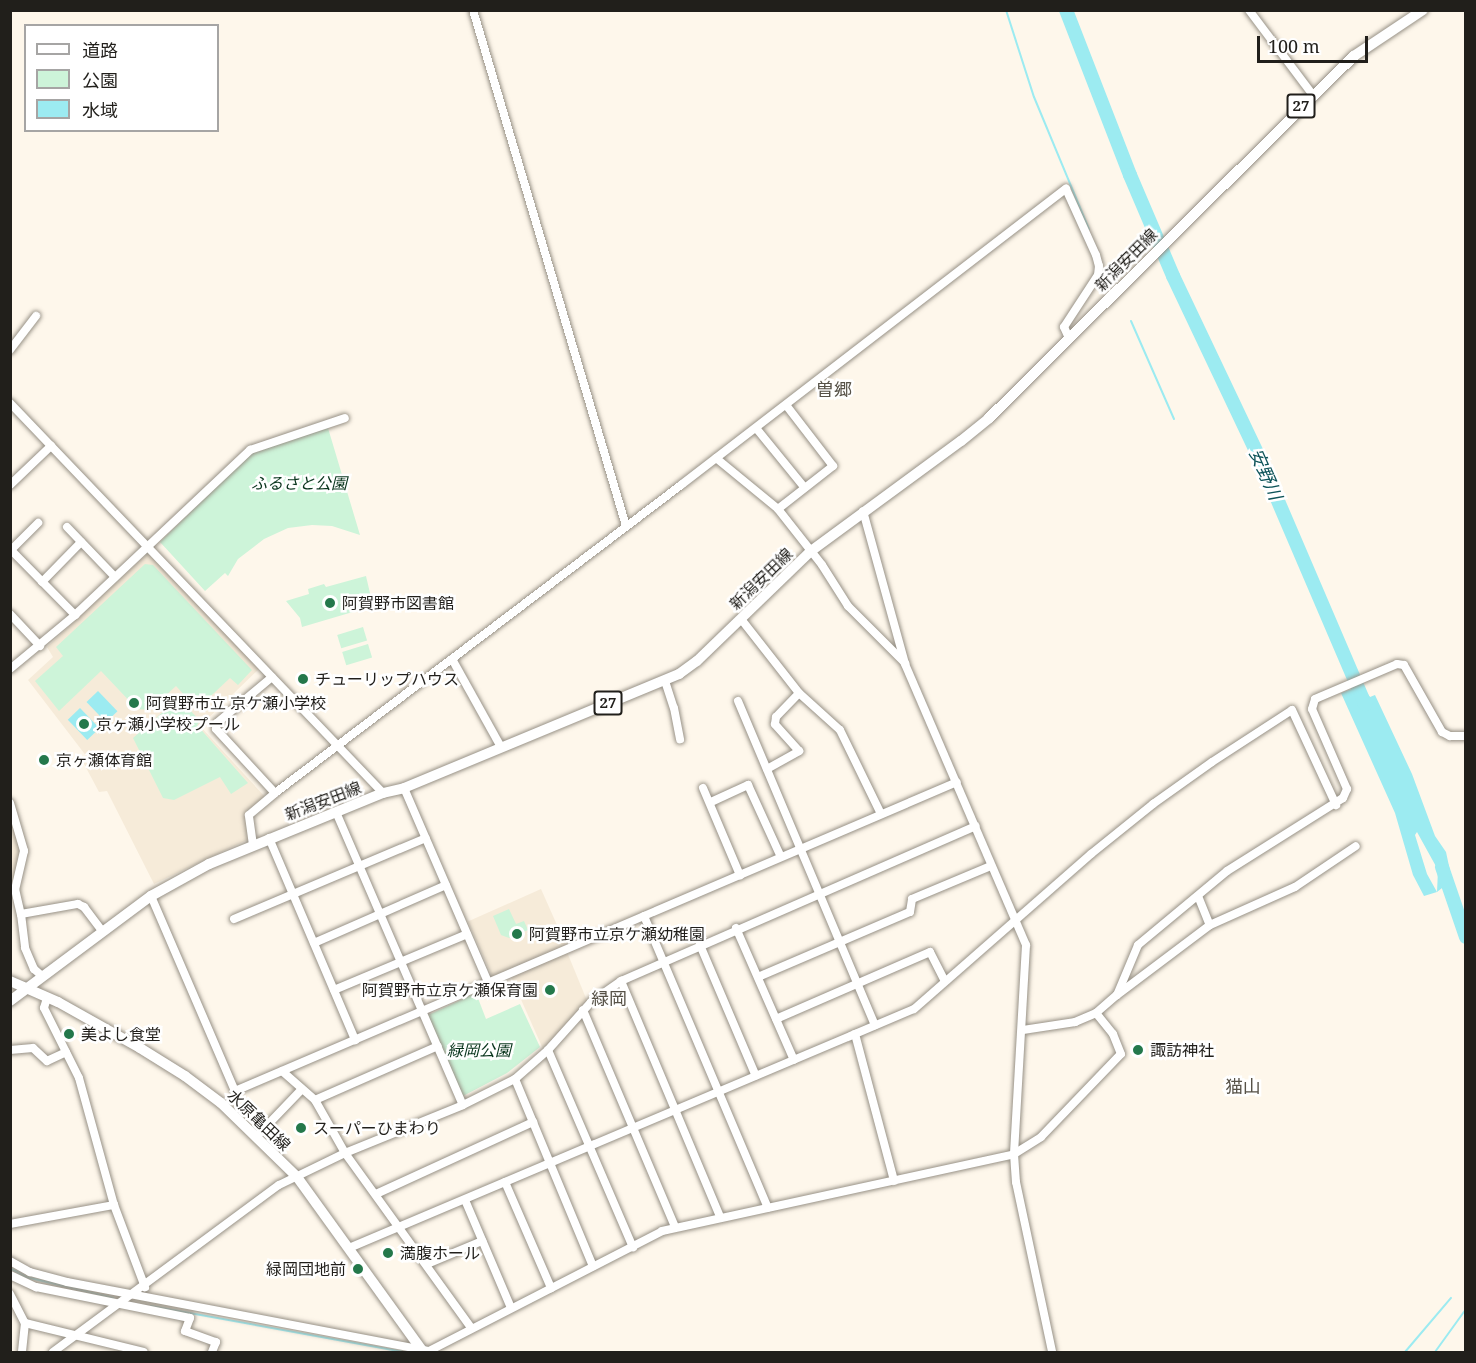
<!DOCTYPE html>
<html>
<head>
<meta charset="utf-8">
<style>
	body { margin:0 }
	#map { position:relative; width:1476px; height:1363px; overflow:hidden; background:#fef7eb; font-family:"Noto Serif","Noto Sans JP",serif }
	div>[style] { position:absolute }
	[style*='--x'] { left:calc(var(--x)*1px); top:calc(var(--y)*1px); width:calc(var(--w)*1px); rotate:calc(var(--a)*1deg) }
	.built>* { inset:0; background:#f6ebd9; transform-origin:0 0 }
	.green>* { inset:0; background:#cdf4d9; transform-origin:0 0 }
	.water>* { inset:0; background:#9cebf1; transform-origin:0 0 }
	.stream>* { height:2px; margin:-1px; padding:0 1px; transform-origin:1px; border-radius:1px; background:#9cebf1 }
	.river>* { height:14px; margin:-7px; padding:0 7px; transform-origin:7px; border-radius:7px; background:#9cebf1 }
	.roads { filter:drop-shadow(0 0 2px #979186) drop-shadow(0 0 2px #979186) }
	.minor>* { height:8px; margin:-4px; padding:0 4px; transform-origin:4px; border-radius:4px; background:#fff }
	.major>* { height:10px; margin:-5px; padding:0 5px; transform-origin:5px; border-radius:5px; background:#fff }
	.dots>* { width:16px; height:16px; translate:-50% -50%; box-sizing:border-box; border:3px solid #fff; border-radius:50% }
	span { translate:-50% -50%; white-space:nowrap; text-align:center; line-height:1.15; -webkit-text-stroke:5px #fff; paint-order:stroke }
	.shield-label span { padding:2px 4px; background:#fff; border:2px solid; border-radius:4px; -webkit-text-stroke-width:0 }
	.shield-label { font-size:15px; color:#211f1b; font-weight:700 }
	.street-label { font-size:16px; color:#211f1b }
	.park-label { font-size:16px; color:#08341c; font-style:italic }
	.poi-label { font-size:16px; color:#211f1b }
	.left { translate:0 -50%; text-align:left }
	.right { translate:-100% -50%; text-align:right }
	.neighbourhood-label { font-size:18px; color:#575248 }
	.water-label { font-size:18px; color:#0e5459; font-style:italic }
	.frame { position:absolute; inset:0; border:12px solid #211f1b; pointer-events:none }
	.legend { position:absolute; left:24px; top:24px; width:195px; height:108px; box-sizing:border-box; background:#fff; border:2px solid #a6a5a4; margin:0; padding:8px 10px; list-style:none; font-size:18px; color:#211f1b }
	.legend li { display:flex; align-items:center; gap:12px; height:30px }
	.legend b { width:30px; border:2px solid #a6a5a4 }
	.scale { position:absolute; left:1257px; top:36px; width:111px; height:27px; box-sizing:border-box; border:3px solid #211f1b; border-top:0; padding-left:8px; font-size:18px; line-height:21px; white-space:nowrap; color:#211f1b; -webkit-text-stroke:4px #fff; paint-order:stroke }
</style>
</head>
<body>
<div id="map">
	<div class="built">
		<div style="clip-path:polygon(151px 554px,260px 668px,200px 726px,266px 798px,246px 811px,249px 839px,154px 884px,107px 791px,99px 792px,83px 762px,87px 757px,28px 680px,53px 657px,47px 647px,146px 555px)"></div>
		<div style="clip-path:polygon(10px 811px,22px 855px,17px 875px,11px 882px)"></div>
		<div style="left:541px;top:889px;width:62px;height:80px;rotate:66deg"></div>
		<div style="clip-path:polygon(567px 952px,588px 1003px,543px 1049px,511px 977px)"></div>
	</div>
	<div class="green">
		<div style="clip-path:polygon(328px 428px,360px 535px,332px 526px,312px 525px,288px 528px,264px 539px,238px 559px,228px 576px,225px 573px,205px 591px,160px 542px,253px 451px)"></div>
		<div style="clip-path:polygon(145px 564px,153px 565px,252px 670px,238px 685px,230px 678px,197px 709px,176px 686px,150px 710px,137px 709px,101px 671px,59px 711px,35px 681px,63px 656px,56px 647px)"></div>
		<div style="clip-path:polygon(366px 576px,373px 606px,302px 627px,300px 618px,286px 601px,309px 594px,308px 589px,324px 584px,326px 587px)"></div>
		<div style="left:363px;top:627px;width:14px;height:27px;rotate:73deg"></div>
		<div style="left:368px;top:644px;width:14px;height:27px;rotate:73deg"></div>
		<div style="clip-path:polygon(179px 698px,200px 721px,197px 725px,248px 783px,231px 794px,220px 777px,174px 800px,163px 798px,133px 738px)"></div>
		<div style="clip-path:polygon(509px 909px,516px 924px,524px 921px,528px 930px,509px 938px,501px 935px,493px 916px)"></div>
		<div style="clip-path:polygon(476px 993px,486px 1019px,520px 1004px,540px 1047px,507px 1073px,463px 1096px,428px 1015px)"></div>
	</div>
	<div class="water">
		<div style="clip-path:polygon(evenodd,1357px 687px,1364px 689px,1370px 697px,1375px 695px,1412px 774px,1435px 836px,1446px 852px,1452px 880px,1437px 892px,1424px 896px,1413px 875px,1395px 813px,1341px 693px,1357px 687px,1417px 832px,1438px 870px,1437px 892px,1427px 874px,1415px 835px,1417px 832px)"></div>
		<div style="left:98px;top:691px;width:28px;height:16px;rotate:46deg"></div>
		<div style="left:80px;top:708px;width:28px;height:17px;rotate:46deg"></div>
	</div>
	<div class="stream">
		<div style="--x:1006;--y:10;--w:91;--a:72.2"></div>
		<div style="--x:1034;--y:97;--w:143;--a:67.4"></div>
		<div style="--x:1131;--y:321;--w:107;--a:66.3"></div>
		<div style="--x:10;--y:1268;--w:18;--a:29"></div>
		<div style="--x:26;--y:1277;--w:90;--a:13.4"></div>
		<div style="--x:151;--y:1306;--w:257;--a:10.3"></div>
		<div style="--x:1405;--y:1352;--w:71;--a:-49.6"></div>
		<div style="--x:1435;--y:1352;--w:53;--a:-54.2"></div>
	</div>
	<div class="river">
		<div style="--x:1066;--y:10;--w:177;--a:68.8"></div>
		<div style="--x:1130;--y:175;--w:110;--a:66.9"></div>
		<div style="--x:1173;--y:276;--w:203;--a:64.6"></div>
		<div style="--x:1260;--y:459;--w:267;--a:66.8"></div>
		<div style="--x:1442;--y:867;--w:74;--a:71.1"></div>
	</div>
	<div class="roads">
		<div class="minor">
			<div style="--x:473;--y:10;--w:538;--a:73.48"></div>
			<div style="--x:1249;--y:10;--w:105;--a:53.1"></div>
			<div style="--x:10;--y:350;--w:43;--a:-52.6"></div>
			<div style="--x:10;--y:403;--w:540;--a:46.28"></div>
			<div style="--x:756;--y:428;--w:77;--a:50.8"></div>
			<div style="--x:716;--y:458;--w:80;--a:39.4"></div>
			<div style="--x:778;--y:509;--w:71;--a:51.8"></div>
			<div style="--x:822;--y:565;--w:49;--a:57.6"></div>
			<div style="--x:848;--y:606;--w:81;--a:45"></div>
			<div style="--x:10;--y:485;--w:57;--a:-43.6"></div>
			<div style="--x:778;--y:509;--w:70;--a:-38"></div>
			<div style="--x:833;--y:466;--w:77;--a:-127.6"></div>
			<div style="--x:863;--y:511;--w:159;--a:74.6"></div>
			<div style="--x:905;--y:664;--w:306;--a:66.7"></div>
			<div style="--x:1026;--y:945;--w:209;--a:93.3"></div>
			<div style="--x:1014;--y:1154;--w:28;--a:86"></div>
			<div style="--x:1016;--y:1182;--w:174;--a:78"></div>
			<div style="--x:67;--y:527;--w:69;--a:46.2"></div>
			<div style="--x:10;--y:549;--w:93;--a:45.4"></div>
			<div style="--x:10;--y:551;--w:40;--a:-45"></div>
			<div style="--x:42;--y:582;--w:56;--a:-45.7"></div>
			<div style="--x:10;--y:614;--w:44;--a:46.8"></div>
			<div style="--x:741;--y:619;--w:94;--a:51.9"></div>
			<div style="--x:799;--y:693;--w:55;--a:42.1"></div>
			<div style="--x:840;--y:730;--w:93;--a:64"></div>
			<div style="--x:452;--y:659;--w:101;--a:60.9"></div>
			<div style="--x:10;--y:669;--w:85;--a:-39.7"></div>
			<div style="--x:75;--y:615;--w:241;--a:-43.3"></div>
			<div style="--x:250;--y:450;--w:100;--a:-18.6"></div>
			<div style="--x:272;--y:677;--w:72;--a:140.1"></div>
			<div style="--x:217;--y:723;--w:6;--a:99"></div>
			<div style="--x:216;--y:729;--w:87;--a:47.3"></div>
			<div style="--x:665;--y:681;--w:28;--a:72"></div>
			<div style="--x:674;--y:708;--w:32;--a:79"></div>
			<div style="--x:738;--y:701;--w:352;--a:67.1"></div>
			<div style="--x:767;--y:769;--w:37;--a:-29"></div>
			<div style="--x:799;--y:751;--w:36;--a:-132"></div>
			<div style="--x:775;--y:724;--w:7;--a:-82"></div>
			<div style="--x:776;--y:717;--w:33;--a:-46"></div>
			<div style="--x:404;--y:788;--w:211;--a:66.6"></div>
			<div style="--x:703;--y:788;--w:95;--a:67"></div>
			<div style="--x:711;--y:802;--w:41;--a:-24.7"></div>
			<div style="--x:748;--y:785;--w:79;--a:65.4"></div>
			<div style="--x:10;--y:803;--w:50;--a:73.7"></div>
			<div style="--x:24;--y:851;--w:39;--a:103"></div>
			<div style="--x:15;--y:889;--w:26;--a:77"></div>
			<div style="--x:21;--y:914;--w:34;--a:83"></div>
			<div style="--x:25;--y:948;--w:23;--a:67"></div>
			<div style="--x:34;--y:969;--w:11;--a:41"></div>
			<div style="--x:336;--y:812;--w:319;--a:66.6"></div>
			<div style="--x:269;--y:838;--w:220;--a:66.9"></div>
			<div style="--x:253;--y:845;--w:30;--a:-98"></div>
			<div style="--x:249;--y:815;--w:34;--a:-40"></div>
			<div style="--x:275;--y:793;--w:510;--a:-37.18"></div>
			<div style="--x:681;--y:485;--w:486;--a:-37.6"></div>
			<div style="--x:1066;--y:189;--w:72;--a:65.6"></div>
			<div style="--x:1096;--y:255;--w:11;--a:75"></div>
			<div style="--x:1099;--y:266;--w:9;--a:96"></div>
			<div style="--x:1098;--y:275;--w:62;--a:123.2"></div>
			<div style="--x:1064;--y:327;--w:12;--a:66"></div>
			<div style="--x:151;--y:896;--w:212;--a:66.7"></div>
			<div style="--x:235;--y:1091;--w:785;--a:-23.17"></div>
			<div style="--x:1198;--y:896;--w:31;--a:68"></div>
			<div style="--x:21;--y:914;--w:58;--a:-10"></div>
			<div style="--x:78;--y:904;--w:7;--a:27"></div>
			<div style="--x:84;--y:907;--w:30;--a:53"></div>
			<div style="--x:644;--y:916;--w:317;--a:67"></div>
			<div style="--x:234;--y:919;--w:208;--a:-22.9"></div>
			<div style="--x:736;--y:928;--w:144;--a:66.3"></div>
			<div style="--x:314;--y:943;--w:144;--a:-23.7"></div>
			<div style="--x:700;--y:945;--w:142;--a:66.9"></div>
			<div style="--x:758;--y:977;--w:165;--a:-23.2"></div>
			<div style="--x:910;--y:912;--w:13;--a:-81"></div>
			<div style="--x:912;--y:899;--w:86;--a:-22.7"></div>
			<div style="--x:621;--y:981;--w:256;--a:67.2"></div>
			<div style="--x:334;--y:990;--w:144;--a:-22.8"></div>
			<div style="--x:1117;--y:995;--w:116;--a:-37"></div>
			<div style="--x:1210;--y:925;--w:93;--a:-24.1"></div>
			<div style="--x:1295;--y:887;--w:73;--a:-33.9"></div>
			<div style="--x:47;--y:998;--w:10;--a:107"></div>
			<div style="--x:44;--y:1008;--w:78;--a:63.4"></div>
			<div style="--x:79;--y:1078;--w:132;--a:74.6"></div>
			<div style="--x:114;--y:1205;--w:88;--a:69.3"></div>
			<div style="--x:583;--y:1010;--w:236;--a:67"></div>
			<div style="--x:776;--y:1019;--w:168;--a:-23.5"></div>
			<div style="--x:930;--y:952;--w:31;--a:63"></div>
			<div style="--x:1023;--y:1030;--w:53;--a:-8.7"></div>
			<div style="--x:1075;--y:1022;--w:23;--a:-23"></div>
			<div style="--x:1096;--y:1013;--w:28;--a:-41"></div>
			<div style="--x:1117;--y:995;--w:54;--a:-67.2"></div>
			<div style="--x:1138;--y:945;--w:116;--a:-39.7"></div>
			<div style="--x:1227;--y:871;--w:137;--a:-32.2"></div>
			<div style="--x:1343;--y:798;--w:10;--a:-66"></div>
			<div style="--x:1347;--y:789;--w:87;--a:-113.6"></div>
			<div style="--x:1312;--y:709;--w:10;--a:-73"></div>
			<div style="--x:1315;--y:699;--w:89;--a:-23.1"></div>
			<div style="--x:1397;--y:664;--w:7;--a:8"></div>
			<div style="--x:1404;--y:665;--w:77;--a:60.4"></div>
			<div style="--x:1442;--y:732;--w:9;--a:27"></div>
			<div style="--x:1450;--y:736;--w:16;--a:0"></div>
			<div style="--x:855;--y:1034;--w:152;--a:75.1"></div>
			<div style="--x:10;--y:1050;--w:23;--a:-5"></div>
			<div style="--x:33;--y:1048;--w:19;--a:43"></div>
			<div style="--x:47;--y:1061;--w:21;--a:-25"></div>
			<div style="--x:548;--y:1050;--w:215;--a:66.7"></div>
			<div style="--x:282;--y:1071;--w:44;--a:41.3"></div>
			<div style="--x:315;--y:1100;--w:61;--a:60.5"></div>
			<div style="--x:345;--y:1153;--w:216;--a:54.2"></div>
			<div style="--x:515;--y:1079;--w:203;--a:67.4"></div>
			<div style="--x:315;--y:1100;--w:134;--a:-23.7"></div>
			<div style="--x:256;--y:1137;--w:66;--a:-46.2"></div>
			<div style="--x:505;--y:1182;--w:116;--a:66.5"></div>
			<div style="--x:376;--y:1194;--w:173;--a:-24.6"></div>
			<div style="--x:465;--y:1200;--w:117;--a:66.9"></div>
			<div style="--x:10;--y:1224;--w:106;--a:-10.4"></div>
			<div style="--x:349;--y:1248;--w:613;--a:-22.93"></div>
			<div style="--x:914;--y:1009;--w:235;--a:-41.2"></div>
			<div style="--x:1091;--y:854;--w:80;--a:-38.9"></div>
			<div style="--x:1153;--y:804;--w:72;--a:-35.4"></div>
			<div style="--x:1212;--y:762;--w:95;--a:-33"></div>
			<div style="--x:1292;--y:710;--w:105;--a:65.1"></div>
			<div style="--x:10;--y:1261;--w:23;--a:29"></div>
			<div style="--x:30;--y:1272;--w:38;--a:15"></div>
			<div style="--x:67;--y:1282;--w:369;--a:10.8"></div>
			<div style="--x:429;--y:1351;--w:262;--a:-27.2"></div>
			<div style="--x:662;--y:1231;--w:360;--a:-12.3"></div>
			<div style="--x:1014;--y:1154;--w:32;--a:-32"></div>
			<div style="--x:1041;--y:1137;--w:115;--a:-46.1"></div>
			<div style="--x:1121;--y:1054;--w:22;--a:-112"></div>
			<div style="--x:1113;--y:1034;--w:27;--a:-129"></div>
			<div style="--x:427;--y:1264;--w:60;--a:-22.7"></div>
			<div style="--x:10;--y:1275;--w:29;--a:25"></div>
			<div style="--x:36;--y:1287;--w:157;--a:11.4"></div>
			<div style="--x:190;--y:1318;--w:14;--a:111"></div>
			<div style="--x:185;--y:1331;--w:33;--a:20"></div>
			<div style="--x:216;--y:1342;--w:11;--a:112"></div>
			<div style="--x:10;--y:1294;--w:33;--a:63"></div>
			<div style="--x:25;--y:1323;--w:29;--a:96"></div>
			<div style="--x:25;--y:1323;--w:122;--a:13.7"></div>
			<div style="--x:53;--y:1352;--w:281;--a:-36.5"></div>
			<div style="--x:279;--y:1185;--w:73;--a:-25.9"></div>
			<div style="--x:345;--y:1153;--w:127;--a:-22.1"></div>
			<div style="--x:463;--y:1105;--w:58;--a:-26.6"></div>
			<div style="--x:515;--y:1079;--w:44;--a:-41.3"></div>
			<div style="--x:548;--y:1050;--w:64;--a:-48.1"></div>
			<div style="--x:591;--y:1002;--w:37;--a:-35"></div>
			<div style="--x:621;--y:981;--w:387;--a:-23.6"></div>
		</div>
		<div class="major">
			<div style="--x:10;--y:981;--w:52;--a:23.6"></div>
			<div style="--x:58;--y:1002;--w:94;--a:29.3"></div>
			<div style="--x:140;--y:1048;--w:53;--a:31.9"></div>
			<div style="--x:185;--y:1076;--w:45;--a:36.9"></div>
			<div style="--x:221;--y:1103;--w:106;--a:44.2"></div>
			<div style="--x:297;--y:1177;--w:216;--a:54.2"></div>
			<div style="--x:10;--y:1001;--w:176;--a:-36.7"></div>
			<div style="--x:151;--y:896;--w:66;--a:-28.9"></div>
			<div style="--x:209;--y:864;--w:188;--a:-22.2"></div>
			<div style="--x:383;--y:793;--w:22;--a:-13"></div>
			<div style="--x:404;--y:788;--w:298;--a:-22.5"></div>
			<div style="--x:679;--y:674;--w:22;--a:-36"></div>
			<div style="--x:697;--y:661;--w:158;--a:-44"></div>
			<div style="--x:811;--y:551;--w:186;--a:-36.3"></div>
			<div style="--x:961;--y:441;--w:36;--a:-39"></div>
			<div style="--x:989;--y:418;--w:514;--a:-44.76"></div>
			<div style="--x:1354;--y:56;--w:83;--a:-33.7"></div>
		</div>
	</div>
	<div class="dots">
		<div style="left:330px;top:603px;background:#24784b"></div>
		<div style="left:303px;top:679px;background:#24784b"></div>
		<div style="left:134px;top:703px;background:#24784b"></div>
		<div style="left:84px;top:724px;background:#24784b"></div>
		<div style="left:44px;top:760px;background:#24784b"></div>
		<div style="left:517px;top:934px;background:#24784b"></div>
		<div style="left:550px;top:990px;background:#24784b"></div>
		<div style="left:69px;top:1034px;background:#24784b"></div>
		<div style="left:1138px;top:1050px;background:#24784b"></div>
		<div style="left:301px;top:1128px;background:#24784b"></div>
		<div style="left:388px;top:1253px;background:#24784b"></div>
		<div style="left:358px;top:1269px;background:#24784b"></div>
	</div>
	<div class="shield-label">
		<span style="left:1301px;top:106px">27</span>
		<span style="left:608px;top:703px">27</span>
	</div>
	<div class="street-label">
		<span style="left:1126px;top:260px;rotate:-45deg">新潟安田線</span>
		<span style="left:761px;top:579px;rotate:-44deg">新潟安田線</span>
		<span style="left:323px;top:801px;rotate:-21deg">新潟安田線</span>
		<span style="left:259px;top:1120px;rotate:44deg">水原亀田線</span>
	</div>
	<div class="park-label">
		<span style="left:299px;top:483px">ふるさと公園</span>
		<span style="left:479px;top:1050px">緑岡公園</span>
	</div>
	<div class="poi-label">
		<span class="left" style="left:342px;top:603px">阿賀野市図書館</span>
		<span class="left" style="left:315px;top:679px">チューリップハウス</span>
		<span class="left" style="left:146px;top:703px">阿賀野市立 京ケ瀬小学校</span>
		<span class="left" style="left:96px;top:724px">京ヶ瀬小学校プール</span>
		<span class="left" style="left:56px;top:760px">京ヶ瀬体育館</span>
		<span class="left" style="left:529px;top:934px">阿賀野市立京ケ瀬幼稚園</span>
		<span class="right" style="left:538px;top:990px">阿賀野市立京ケ瀬保育園</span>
		<span class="left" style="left:81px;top:1034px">美よし食堂</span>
		<span class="left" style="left:1150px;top:1050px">諏訪神社</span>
		<span class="left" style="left:313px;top:1128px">スーパーひまわり</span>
		<span class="left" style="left:400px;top:1253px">満腹ホール</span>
		<span class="right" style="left:346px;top:1269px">緑岡団地前</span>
	</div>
	<div class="neighbourhood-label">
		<span style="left:834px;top:389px">曽郷</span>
		<span style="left:609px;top:998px">緑岡</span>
		<span style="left:1243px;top:1086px">猫山</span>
	</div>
	<div class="water-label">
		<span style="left:1266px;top:474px;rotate:66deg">安野川</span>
	</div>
	<div class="frame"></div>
	<ul class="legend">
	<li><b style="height:8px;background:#fff"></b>道路</li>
	<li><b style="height:16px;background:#cdf4d9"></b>公園</li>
	<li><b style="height:16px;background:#9cebf1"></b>水域</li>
	</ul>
	<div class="scale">100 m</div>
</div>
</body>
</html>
